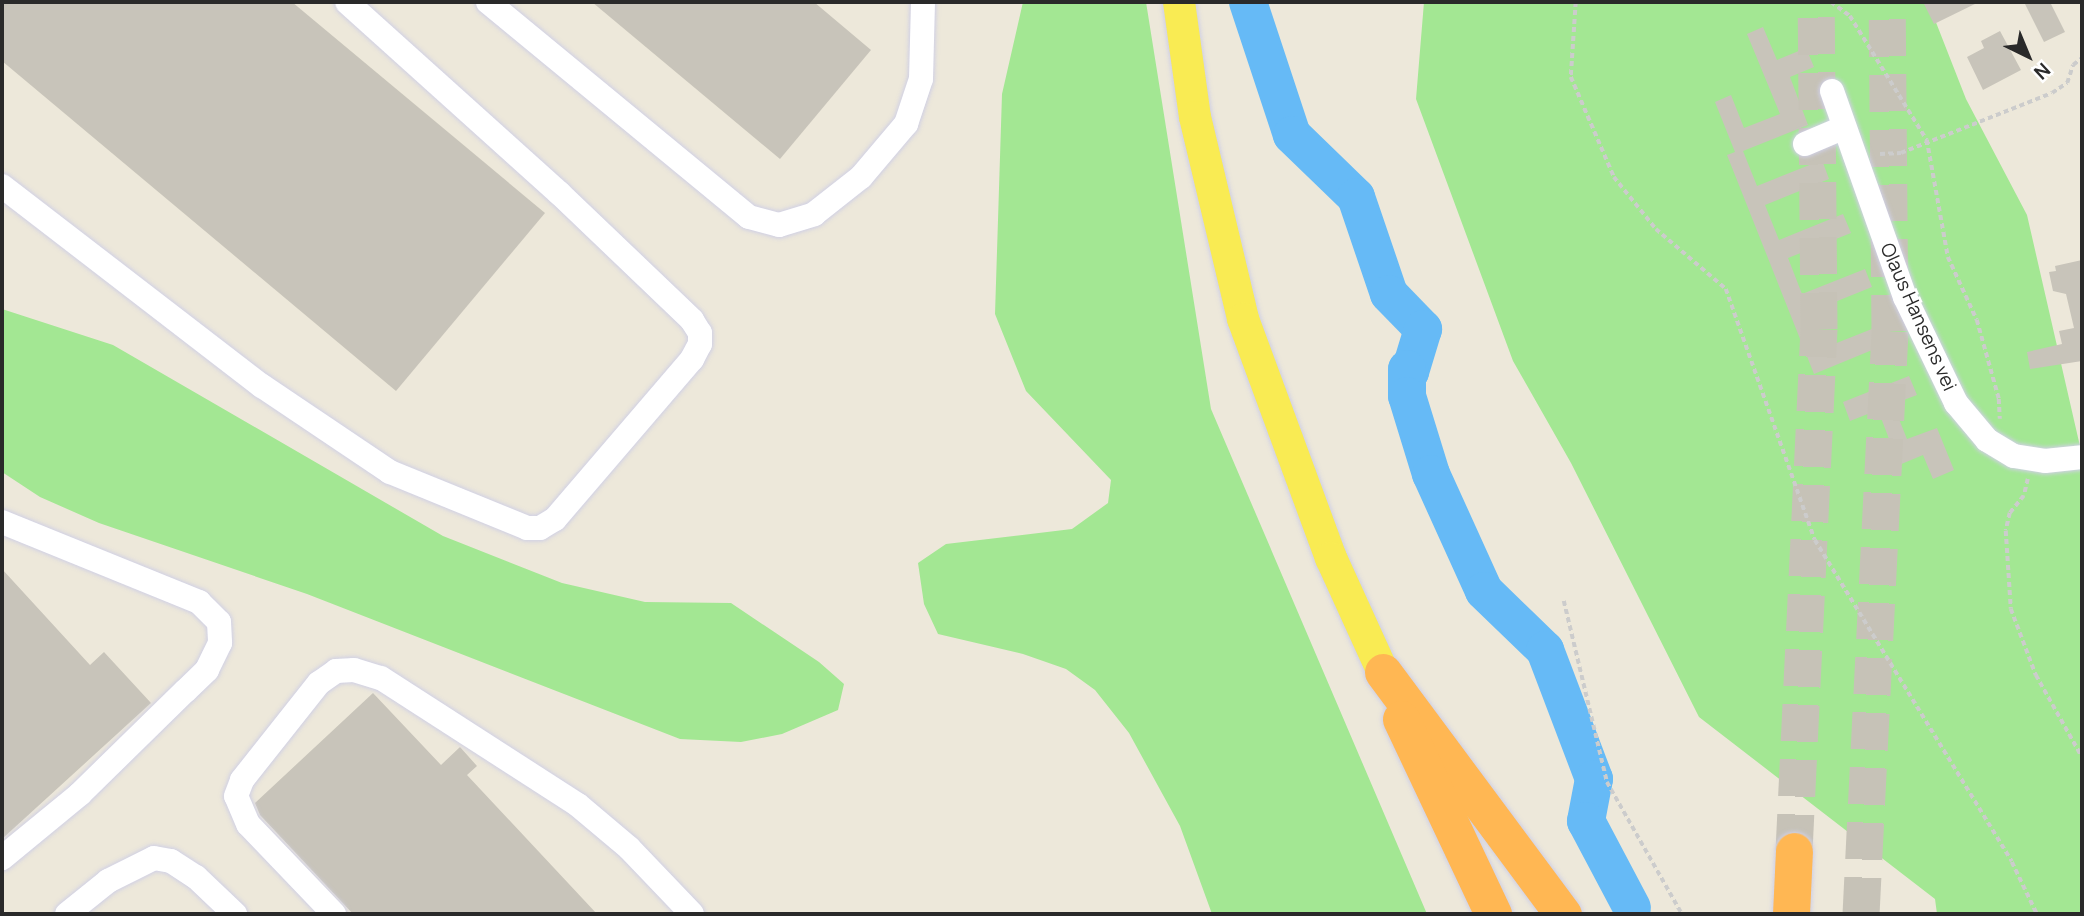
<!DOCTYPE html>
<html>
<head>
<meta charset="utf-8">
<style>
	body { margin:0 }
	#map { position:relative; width:2084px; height:916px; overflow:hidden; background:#ede8da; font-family:Manrope,sans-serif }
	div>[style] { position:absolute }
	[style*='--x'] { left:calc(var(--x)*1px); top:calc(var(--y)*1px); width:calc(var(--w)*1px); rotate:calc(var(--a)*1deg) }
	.green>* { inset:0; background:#a3e793 }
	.river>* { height:38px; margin:-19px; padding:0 19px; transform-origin:19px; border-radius:19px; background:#66baf6 }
	.building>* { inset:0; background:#c8c4ba }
	.highway-tunnel>* { height:37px; margin-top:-18.5px; transform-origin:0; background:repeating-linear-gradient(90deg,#c6c2b7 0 37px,transparent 0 55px) }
	.path>* { height:3.5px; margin-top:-1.75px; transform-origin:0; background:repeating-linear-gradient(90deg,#ccc 0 5px,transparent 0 8.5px) }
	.roads { filter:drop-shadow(0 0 2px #d0d0e4) drop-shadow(0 0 2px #d0d0e4) }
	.minor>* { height:24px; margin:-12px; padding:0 12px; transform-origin:12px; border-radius:12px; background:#fff }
	.major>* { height:32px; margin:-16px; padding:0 16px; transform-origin:16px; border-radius:16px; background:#f9eb53 }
	.highway>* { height:37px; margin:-18.5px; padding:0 18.5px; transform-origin:18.5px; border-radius:18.5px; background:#ffb753 }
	span { translate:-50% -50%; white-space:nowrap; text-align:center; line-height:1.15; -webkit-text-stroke:5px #fff; paint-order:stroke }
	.street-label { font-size:19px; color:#2a2a2a }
	.frame { position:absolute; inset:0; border:4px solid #2a2a2a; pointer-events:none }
	.north { position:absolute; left:1993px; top:21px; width:70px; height:70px; -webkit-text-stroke:5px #fff; paint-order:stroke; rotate:137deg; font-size:19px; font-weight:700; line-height:28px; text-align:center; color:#2a2a2a }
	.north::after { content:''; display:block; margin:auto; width:24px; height:32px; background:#2a2a2a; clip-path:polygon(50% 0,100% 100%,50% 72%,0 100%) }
</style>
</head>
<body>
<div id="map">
	<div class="green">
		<div style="clip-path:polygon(1023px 2px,1146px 2px,1211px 409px,1427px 914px,1212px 914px,1180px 826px,1129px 733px,1095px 690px,1066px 669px,1023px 654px,938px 634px,924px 604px,918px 563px,946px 544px,1072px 529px,1108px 503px,1111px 480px,1026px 391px,995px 314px,1002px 94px)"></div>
		<div style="clip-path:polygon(1424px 2px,1928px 2px,1966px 99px,2027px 215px,2082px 455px,2082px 914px,1937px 914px,1935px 899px,1699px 717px,1571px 463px,1513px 361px,1416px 99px)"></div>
		<div style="clip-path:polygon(2px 309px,113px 345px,443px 536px,562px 583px,645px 602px,731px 603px,819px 662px,844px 684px,838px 710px,782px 734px,741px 742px,680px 739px,307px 594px,99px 523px,40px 497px,2px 472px)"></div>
	</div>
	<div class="river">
		<div style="--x:1248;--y:2;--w:140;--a:71.7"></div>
		<div style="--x:1292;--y:135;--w:89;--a:44.1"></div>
		<div style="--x:1356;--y:197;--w:102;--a:71.2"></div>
		<div style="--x:1389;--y:294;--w:49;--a:45.8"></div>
		<div style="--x:1423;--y:329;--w:45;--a:106.8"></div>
		<div style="--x:1410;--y:372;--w:4;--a:-135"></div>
		<div style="--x:1407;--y:369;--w:27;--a:90"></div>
		<div style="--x:1407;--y:396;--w:82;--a:72.9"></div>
		<div style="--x:1431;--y:474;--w:128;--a:65.6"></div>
		<div style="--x:1484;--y:591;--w:85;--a:44"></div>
		<div style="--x:1545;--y:650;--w:138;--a:69.2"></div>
		<div style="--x:1594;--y:779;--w:43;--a:100.8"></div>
		<div style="--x:1586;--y:821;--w:98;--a:62.1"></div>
	</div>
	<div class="building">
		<div style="clip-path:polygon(2px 2px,292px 2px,545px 213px,396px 391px,2px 61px)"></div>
		<div style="clip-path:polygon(592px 2px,814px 2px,871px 50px,780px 159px)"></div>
		<div style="clip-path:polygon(1923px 2px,1979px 2px,1934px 24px)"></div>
		<div style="clip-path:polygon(2024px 2px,2050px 2px,2065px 32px,2044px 42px)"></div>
		<div style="clip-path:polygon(1763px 27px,1777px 60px,1806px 48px,1814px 67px,1790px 77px,1808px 125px,1743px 151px,1757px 186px,1822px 160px,1829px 179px,1765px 205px,1779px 240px,1843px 214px,1851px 233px,1788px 258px,1802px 294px,1865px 269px,1872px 287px,1810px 312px,1824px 348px,1887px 323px,1894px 341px,1814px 374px,1727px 155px,1735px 152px,1715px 102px,1731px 95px,1744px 128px,1780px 114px,1747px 34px)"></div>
		<div style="clip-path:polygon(2000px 31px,2021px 70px,1983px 90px,1967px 57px,1984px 48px,1981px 41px)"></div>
		<div style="clip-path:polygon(2082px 260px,2082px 361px,2030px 369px,2027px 352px,2062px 344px,2059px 331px,2074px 328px,2066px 294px,2053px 291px,2049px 272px,2056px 271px,2055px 266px)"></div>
		<div style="clip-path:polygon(1909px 376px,1917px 395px,1893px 404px,1907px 439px,1937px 428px,1954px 470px,1933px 479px,1923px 455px,1899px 465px,1878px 410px,1850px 421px,1843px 402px)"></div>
		<div style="clip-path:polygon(2px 569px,90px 665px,104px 652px,151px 703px,2px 839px)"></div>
		<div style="clip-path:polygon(373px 693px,441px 765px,460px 747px,477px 766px,467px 775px,597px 914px,353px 914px,260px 815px,255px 803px)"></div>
	</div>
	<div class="highway-tunnel">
		<div style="--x:1794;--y:851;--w:523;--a:-87.26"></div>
		<div style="--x:1819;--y:329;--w:327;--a:-90.5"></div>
		<div style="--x:1861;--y:914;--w:584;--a:-87.15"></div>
		<div style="--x:1890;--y:331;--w:329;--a:-90.5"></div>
	</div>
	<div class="path">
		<div style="--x:1576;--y:2;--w:75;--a:93.8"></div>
		<div style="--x:1571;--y:77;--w:109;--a:66.7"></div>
		<div style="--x:1614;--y:177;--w:67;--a:51.1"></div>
		<div style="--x:1656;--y:229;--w:92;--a:40.6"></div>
		<div style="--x:1726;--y:289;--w:266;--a:70.5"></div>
		<div style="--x:1815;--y:540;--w:377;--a:58.5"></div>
		<div style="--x:2012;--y:862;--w:58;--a:64.3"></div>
		<div style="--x:1831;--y:2;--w:24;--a:36"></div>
		<div style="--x:1850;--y:16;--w:146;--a:58.2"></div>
		<div style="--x:1927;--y:140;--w:119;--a:79.8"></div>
		<div style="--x:1948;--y:257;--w:69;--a:65.3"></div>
		<div style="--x:1977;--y:320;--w:82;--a:74.4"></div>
		<div style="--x:1999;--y:399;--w:20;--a:87"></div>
		<div style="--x:1880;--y:154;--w:21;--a:-3"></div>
		<div style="--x:1901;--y:153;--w:162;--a:-21.7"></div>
		<div style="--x:2052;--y:93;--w:18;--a:-34"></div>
		<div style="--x:2067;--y:83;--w:19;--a:-72"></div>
		<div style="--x:2073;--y:65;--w:11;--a:-38"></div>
		<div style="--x:2028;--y:479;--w:17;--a:103"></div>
		<div style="--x:2024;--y:496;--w:22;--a:129"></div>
		<div style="--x:2010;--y:513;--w:18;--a:103"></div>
		<div style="--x:2006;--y:531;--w:78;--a:86.3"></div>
		<div style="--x:2011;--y:609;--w:71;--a:69.3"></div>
		<div style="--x:2036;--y:675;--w:94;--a:60.7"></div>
		<div style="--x:1564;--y:601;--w:186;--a:76.6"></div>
		<div style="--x:1607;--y:782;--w:152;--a:60.4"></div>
	</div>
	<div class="roads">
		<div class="minor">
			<div style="--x:488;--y:2;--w:338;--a:39.5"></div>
			<div style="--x:749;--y:217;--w:31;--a:15"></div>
			<div style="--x:779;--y:225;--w:37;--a:-17"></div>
			<div style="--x:814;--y:214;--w:60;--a:-38.2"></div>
			<div style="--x:861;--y:177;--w:70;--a:-49.7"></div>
			<div style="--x:906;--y:124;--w:47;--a:-71.6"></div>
			<div style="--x:921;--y:79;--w:77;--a:-88.5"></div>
			<div style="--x:1832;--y:91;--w:219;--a:70.5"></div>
			<div style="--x:1905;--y:297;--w:118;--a:64.3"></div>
			<div style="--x:1956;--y:403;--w:48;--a:50"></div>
			<div style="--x:1987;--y:440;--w:31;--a:31"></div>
			<div style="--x:2014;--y:456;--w:31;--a:9"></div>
			<div style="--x:2045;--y:461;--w:37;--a:-6"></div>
			<div style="--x:1805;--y:144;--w:39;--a:-23"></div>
			<div style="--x:2;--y:186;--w:328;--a:37.6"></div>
			<div style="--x:262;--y:386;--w:154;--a:33.9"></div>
			<div style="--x:390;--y:472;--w:148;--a:22.2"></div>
			<div style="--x:527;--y:528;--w:13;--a:0"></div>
			<div style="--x:540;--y:528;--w:17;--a:-31"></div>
			<div style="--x:555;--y:519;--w:211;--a:-49.4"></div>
			<div style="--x:692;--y:359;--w:17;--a:-62"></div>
			<div style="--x:700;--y:344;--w:11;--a:-90"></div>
			<div style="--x:700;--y:333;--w:15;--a:-122"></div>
			<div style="--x:692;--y:320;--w:184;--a:-136.3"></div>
			<div style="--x:559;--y:193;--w:285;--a:-138"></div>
			<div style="--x:2;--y:522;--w:213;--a:22.1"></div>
			<div style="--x:199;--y:602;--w:28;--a:45"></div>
			<div style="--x:219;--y:622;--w:21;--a:87"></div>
			<div style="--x:220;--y:643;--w:30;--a:116"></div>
			<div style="--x:207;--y:670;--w:30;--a:136"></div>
			<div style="--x:185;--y:691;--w:147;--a:135.6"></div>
			<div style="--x:80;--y:794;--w:101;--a:140.6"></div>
			<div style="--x:67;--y:914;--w:53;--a:-38.8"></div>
			<div style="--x:108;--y:881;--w:51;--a:-26.6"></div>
			<div style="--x:154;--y:858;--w:17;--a:10"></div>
			<div style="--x:171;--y:861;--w:30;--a:33"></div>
			<div style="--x:196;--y:877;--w:54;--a:43.5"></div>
			<div style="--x:334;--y:914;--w:124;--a:-133.7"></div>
			<div style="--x:248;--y:824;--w:30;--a:-113"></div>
			<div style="--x:236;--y:796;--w:17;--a:-69"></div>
			<div style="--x:242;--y:780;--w:124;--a:-51.6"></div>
			<div style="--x:319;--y:683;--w:21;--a:-35"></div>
			<div style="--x:336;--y:671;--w:18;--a:-3"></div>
			<div style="--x:354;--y:670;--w:28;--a:17"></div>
			<div style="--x:381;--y:678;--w:234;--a:32.8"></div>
			<div style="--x:578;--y:805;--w:67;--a:40.1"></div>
			<div style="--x:629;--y:848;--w:91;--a:46.3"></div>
		</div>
		<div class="major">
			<div style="--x:1179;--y:2;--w:116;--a:82.1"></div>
			<div style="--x:1195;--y:117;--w:208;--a:76.6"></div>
			<div style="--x:1243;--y:319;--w:255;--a:69.8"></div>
			<div style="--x:1331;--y:558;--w:125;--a:65.5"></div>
		</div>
		<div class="highway">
			<div style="--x:1383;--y:672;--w:302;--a:53.4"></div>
			<div style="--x:1401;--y:719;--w:216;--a:64.7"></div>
			<div style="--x:1791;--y:914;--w:63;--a:-87.3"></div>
		</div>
	</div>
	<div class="street-label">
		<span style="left:1918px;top:317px;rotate:66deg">Olaus Hansens vei</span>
	</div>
	<div class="frame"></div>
	<div class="north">N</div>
</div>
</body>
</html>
